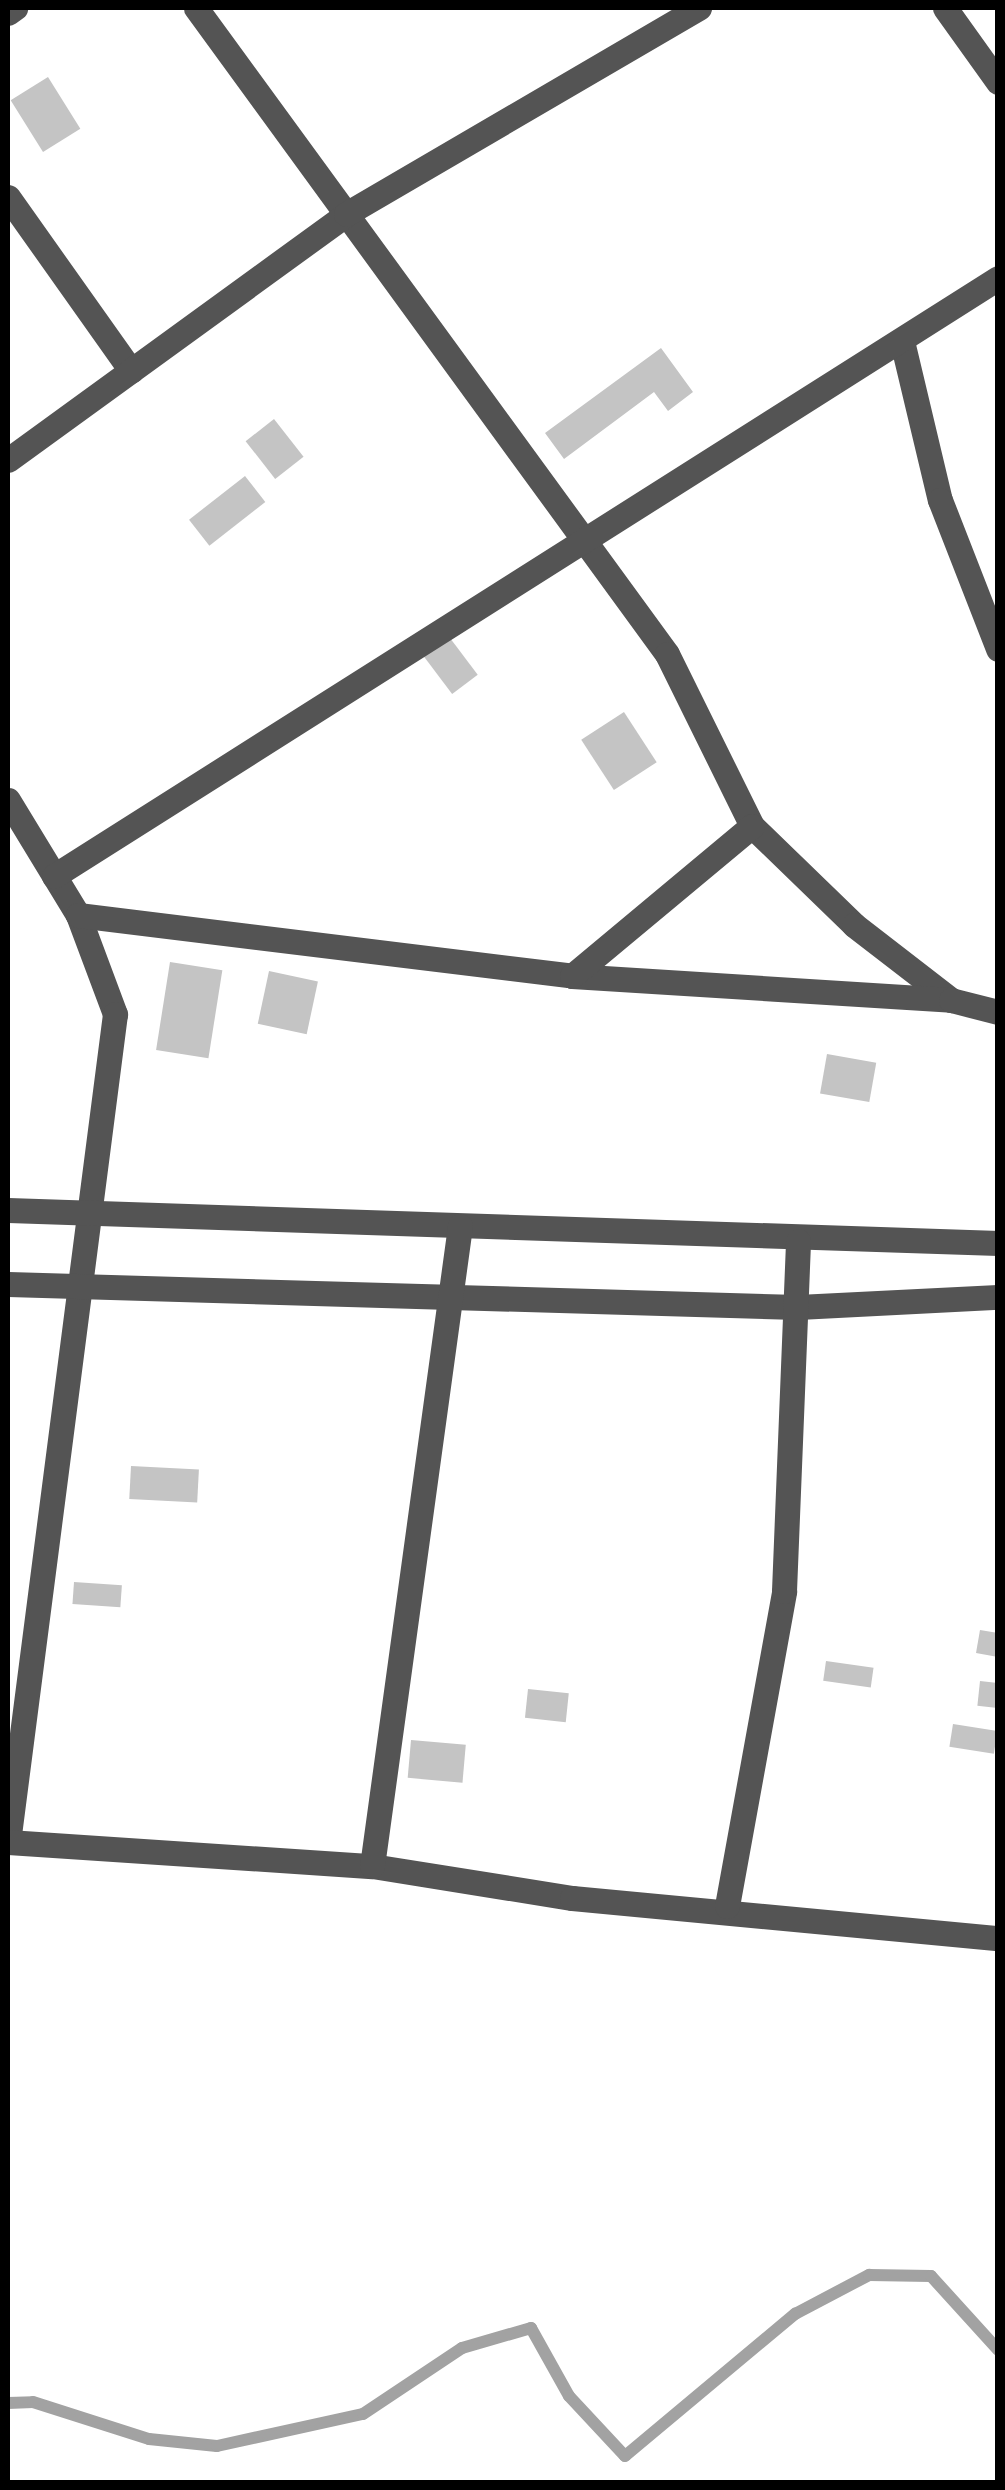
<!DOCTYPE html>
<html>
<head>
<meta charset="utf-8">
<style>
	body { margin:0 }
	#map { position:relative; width:1005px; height:2490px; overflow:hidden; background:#fff; font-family:"Space Grotesk",sans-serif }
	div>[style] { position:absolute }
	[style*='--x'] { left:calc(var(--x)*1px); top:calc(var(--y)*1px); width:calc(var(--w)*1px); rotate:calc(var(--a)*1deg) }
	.stream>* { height:12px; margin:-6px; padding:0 6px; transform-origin:6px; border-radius:6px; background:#a2a2a2 }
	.building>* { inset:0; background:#c4c4c4; transform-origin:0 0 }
	.minor>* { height:25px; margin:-12.5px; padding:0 12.5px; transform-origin:12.5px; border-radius:12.5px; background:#545454 }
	span { translate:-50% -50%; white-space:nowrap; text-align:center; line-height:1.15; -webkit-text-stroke:9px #fff; paint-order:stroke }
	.frame { position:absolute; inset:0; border:10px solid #000; pointer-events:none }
</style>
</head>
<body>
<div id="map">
	<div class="stream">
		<div style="--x:8;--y:2403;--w:25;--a:-2"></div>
		<div style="--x:33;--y:2402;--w:122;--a:17.7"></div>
		<div style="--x:149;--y:2439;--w:68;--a:5.9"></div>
		<div style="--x:217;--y:2446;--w:149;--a:-12.4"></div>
		<div style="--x:363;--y:2414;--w:119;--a:-33.7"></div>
		<div style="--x:462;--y:2348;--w:72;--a:-16.2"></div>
		<div style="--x:531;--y:2328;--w:78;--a:60.8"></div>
		<div style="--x:569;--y:2396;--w:82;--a:47"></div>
		<div style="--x:625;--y:2456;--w:222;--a:-39.9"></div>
		<div style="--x:795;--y:2314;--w:84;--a:-27.8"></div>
		<div style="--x:869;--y:2275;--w:62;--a:0.9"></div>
		<div style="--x:931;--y:2276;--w:100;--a:47.8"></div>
	</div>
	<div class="building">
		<div style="left:48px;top:77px;width:61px;height:44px;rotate:58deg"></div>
		<div style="clip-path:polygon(661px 348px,693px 392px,668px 411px,654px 392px,564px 459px,545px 433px)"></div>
		<div style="left:274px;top:419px;width:48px;height:36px;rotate:52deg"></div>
		<div style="left:245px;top:476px;width:33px;height:71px;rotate:52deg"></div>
		<div style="left:447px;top:634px;width:51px;height:32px;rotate:53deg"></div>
		<div style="left:624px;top:712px;width:60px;height:51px;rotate:57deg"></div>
		<div style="left:170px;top:962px;width:53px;height:89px;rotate:9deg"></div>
		<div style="left:269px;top:971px;width:50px;height:54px;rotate:12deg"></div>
		<div style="left:827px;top:1054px;width:50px;height:40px;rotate:10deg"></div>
		<div style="left:131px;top:1466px;width:68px;height:33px;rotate:3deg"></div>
		<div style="left:74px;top:1582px;width:48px;height:22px;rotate:4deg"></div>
		<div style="clip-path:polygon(980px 1630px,998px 1633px,998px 1657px,976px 1653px)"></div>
		<div style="left:826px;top:1661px;width:48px;height:20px;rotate:8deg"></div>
		<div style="left:980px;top:1681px;width:18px;height:25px;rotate:6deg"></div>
		<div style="left:528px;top:1689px;width:41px;height:29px;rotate:6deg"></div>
		<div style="left:953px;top:1724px;width:45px;height:23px;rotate:9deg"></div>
		<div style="left:411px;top:1740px;width:55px;height:38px;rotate:5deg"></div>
	</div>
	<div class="minor">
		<div style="--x:196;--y:8;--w:799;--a:53.9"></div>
		<div style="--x:667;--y:654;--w:192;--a:63.7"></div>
		<div style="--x:752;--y:826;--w:142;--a:44.1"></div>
		<div style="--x:854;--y:925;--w:123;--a:37.7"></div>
		<div style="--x:945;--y:8;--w:91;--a:54.4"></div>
		<div style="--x:8;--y:13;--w:9;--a:-36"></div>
		<div style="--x:8;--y:197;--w:213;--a:54.7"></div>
		<div style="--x:902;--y:341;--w:163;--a:76.6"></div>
		<div style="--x:940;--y:500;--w:160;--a:68.7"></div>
		<div style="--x:8;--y:460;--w:418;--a:-36"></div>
		<div style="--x:346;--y:214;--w:409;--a:-30.3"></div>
		<div style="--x:8;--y:800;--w:135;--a:58.7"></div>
		<div style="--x:78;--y:915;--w:106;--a:69.5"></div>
		<div style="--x:115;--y:1014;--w:835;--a:97.36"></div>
		<div style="--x:54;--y:876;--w:1117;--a:-32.35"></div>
		<div style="--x:78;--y:915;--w:498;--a:7"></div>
		<div style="--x:572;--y:976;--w:380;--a:3.6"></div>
		<div style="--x:951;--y:1000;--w:49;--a:14.3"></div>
		<div style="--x:572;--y:976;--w:234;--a:-39.8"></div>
		<div style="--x:8;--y:1210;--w:991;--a:1.91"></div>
		<div style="--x:8;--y:1284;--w:790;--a:1.67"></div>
		<div style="--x:798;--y:1307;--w:200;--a:-2.9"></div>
		<div style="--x:8;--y:1842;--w:365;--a:3.8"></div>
		<div style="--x:372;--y:1866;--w:203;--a:9.1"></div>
		<div style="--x:572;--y:1898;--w:428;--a:5.4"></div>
		<div style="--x:372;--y:1866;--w:646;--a:-82.17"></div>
		<div style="--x:727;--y:1906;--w:320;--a:-79.7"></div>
		<div style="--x:784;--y:1591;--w:350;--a:-87.7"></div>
	</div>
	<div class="frame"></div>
</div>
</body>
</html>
